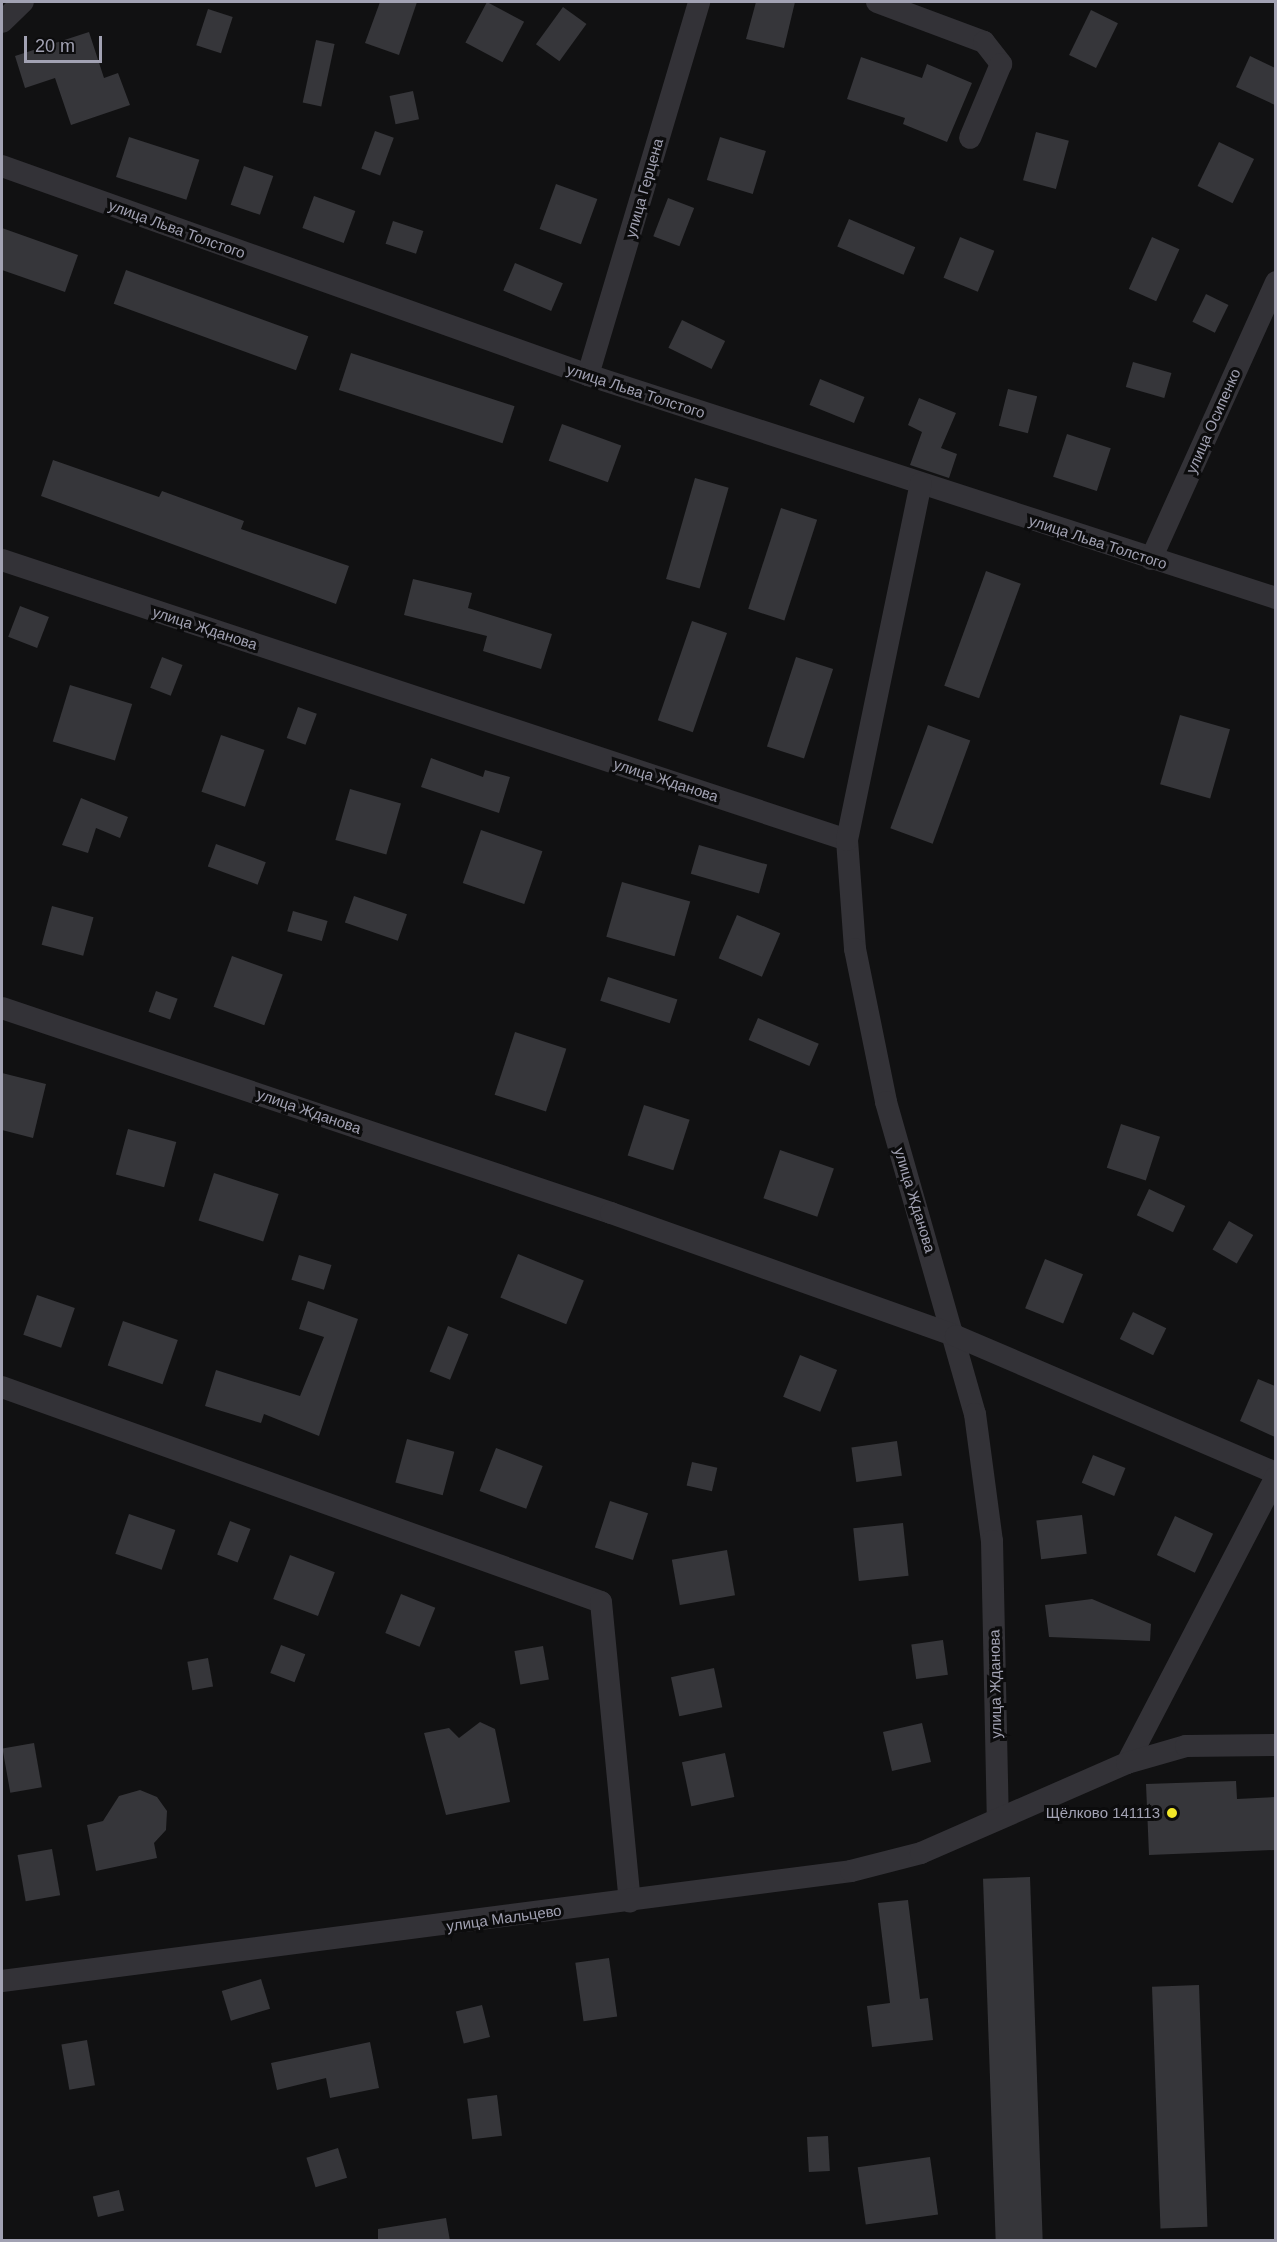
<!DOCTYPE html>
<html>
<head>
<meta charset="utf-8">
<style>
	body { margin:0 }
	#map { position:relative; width:1277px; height:2242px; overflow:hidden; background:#111112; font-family:Arial,sans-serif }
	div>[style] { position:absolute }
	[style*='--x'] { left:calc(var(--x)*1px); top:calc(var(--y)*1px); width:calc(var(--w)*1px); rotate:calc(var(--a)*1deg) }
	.building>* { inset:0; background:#36363a; transform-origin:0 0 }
	.street>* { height:22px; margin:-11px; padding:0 11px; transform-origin:11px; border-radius:11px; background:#333237 }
	.dots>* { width:16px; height:16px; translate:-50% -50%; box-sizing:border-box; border:3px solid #0c0c0d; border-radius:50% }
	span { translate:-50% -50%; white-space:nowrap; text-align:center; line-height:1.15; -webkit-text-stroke:6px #0c0c0d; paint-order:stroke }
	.street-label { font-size:15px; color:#a2a2b3 }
	.poi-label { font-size:15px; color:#a2a2b3 }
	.right { translate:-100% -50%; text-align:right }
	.frame { position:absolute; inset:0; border:3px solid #a2a2b3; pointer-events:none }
	.scale { position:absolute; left:24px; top:36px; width:78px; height:27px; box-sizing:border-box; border:3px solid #a2a2b3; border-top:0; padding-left:8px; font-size:18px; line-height:21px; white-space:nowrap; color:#a2a2b3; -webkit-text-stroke:4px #0c0c0d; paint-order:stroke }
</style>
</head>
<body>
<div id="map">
	<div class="building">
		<div style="clip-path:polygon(380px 2px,417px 2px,399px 55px,365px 43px)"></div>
		<div style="left:487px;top:2px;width:42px;height:46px;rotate:28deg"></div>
		<div style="clip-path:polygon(756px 2px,795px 2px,784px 48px,746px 39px)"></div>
		<div style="left:563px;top:7px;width:29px;height:46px;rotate:36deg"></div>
		<div style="left:208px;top:9px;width:26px;height:38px;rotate:18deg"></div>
		<div style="left:1091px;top:10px;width:30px;height:50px;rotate:26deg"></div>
		<div style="clip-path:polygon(89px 32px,104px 78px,118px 73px,130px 105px,71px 125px,55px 78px,25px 88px,15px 56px)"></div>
		<div style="left:316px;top:40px;width:19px;height:64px;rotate:12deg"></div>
		<div style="clip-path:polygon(1250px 56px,1275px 68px,1275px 105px,1236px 87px)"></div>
		<div style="clip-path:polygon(861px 57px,922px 78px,927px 64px,972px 83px,947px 142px,903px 124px,905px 118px,847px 99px)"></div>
		<div style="left:413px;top:91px;width:29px;height:24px;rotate:78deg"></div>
		<div style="left:375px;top:131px;width:20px;height:40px;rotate:20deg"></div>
		<div style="left:1036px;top:132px;width:34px;height:50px;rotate:15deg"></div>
		<div style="left:129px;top:137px;width:74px;height:42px;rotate:18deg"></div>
		<div style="left:720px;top:137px;width:48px;height:45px;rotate:17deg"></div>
		<div style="left:1219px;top:142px;width:39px;height:49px;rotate:26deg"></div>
		<div style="left:244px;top:166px;width:31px;height:41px;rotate:19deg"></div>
		<div style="left:556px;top:184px;width:44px;height:48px;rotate:20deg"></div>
		<div style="left:314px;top:196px;width:44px;height:34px;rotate:20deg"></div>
		<div style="left:668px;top:198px;width:28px;height:41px;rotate:21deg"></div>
		<div style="left:849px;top:219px;width:72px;height:30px;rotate:23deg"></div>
		<div style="left:393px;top:221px;width:32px;height:24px;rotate:18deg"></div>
		<div style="clip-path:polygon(2px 228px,78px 255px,65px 292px,2px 270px)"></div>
		<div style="left:960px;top:237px;width:37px;height:44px;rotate:22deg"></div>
		<div style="left:1152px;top:237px;width:30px;height:57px;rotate:24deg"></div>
		<div style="left:515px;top:263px;width:52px;height:30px;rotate:23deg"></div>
		<div style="left:126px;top:270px;width:194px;height:36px;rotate:20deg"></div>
		<div style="left:1206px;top:294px;width:25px;height:31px;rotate:26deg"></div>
		<div style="left:682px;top:320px;width:48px;height:31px;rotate:26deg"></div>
		<div style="left:351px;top:353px;width:172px;height:39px;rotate:18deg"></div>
		<div style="left:1133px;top:362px;width:40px;height:26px;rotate:16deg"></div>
		<div style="left:820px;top:379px;width:48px;height:28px;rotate:22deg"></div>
		<div style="left:1008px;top:389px;width:30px;height:38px;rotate:14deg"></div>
		<div style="clip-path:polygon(919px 398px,956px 413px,941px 448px,957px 454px,949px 478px,910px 465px,922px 432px,908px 425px)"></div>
		<div style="left:562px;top:424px;width:63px;height:39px;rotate:20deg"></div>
		<div style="left:1067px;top:434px;width:46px;height:45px;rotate:18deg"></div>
		<div style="clip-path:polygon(53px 460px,159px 497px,162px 491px,244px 521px,241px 529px,349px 566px,336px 604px,41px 496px)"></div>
		<div style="left:695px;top:478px;width:35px;height:105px;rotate:16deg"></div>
		<div style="left:781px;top:508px;width:38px;height:106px;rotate:18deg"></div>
		<div style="left:986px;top:571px;width:37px;height:122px;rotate:20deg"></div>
		<div style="clip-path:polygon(413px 579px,472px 593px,468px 608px,552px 634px,541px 669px,483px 651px,487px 636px,404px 615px)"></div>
		<div style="left:20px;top:606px;width:31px;height:33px;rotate:21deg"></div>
		<div style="left:692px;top:621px;width:37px;height:105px;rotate:19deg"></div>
		<div style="left:162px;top:657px;width:22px;height:33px;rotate:21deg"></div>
		<div style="left:796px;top:657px;width:39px;height:94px;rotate:18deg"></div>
		<div style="left:70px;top:685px;width:65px;height:59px;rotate:17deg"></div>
		<div style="left:298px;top:707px;width:20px;height:33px;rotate:20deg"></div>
		<div style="left:1180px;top:715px;width:52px;height:72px;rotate:16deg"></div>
		<div style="left:928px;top:725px;width:45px;height:110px;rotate:20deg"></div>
		<div style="left:221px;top:735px;width:46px;height:60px;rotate:19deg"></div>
		<div style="clip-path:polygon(431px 758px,483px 777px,485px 770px,510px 777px,499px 813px,421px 787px)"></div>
		<div style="left:350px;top:789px;width:53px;height:53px;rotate:16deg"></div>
		<div style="clip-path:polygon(81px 798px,128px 817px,120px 838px,96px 828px,88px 853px,62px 845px)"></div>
		<div style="left:481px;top:830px;width:65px;height:56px;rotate:19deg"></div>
		<div style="left:216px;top:844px;width:53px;height:24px;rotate:20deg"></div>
		<div style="left:699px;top:845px;width:71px;height:30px;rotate:16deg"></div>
		<div style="left:622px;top:882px;width:71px;height:57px;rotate:16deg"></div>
		<div style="left:354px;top:896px;width:56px;height:28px;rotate:19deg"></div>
		<div style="left:52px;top:906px;width:43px;height:40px;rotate:15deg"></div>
		<div style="left:293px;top:911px;width:36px;height:21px;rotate:16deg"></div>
		<div style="left:737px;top:915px;width:47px;height:47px;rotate:23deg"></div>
		<div style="left:232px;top:956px;width:54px;height:54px;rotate:20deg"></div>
		<div style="left:608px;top:977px;width:73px;height:25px;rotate:18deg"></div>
		<div style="left:156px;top:991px;width:23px;height:22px;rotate:20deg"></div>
		<div style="left:758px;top:1018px;width:66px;height:24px;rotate:23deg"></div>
		<div style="left:515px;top:1032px;width:54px;height:66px;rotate:18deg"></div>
		<div style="clip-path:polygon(2px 1073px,46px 1084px,33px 1138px,2px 1130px)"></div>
		<div style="left:644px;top:1105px;width:48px;height:53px;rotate:18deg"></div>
		<div style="left:1121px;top:1124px;width:41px;height:46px;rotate:18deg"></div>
		<div style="left:128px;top:1129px;width:50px;height:47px;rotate:15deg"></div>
		<div style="left:780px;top:1150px;width:57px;height:51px;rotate:19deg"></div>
		<div style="left:214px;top:1173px;width:68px;height:50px;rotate:18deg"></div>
		<div style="left:1149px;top:1189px;width:40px;height:29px;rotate:25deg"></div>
		<div style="left:1229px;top:1221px;width:28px;height:33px;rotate:30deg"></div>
		<div style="left:518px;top:1254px;width:71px;height:47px;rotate:22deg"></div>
		<div style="left:299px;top:1255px;width:34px;height:26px;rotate:17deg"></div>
		<div style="left:1045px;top:1259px;width:41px;height:53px;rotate:22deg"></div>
		<div style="left:37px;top:1295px;width:40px;height:42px;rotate:19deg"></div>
		<div style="clip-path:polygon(308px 1301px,358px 1319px,319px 1436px,264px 1414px,261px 1423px,205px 1406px,216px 1370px,300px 1396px,324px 1337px,299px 1329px)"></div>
		<div style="left:1133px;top:1312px;width:37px;height:30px;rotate:26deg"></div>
		<div style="left:123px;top:1321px;width:58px;height:47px;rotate:19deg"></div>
		<div style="left:448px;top:1326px;width:22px;height:49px;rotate:22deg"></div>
		<div style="left:800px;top:1355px;width:40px;height:45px;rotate:22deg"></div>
		<div style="clip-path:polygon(1258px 1379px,1275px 1386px,1275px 1437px,1240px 1421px)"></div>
		<div style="left:407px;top:1439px;width:49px;height:45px;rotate:15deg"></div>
		<div style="left:897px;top:1441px;width:35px;height:46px;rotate:82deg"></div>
		<div style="left:496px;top:1448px;width:50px;height:46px;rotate:21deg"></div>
		<div style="left:1093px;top:1455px;width:35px;height:30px;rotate:22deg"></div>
		<div style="left:692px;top:1462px;width:26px;height:24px;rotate:13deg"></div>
		<div style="left:610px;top:1501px;width:40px;height:49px;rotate:18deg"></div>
		<div style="left:129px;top:1514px;width:49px;height:42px;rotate:19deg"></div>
		<div style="left:1082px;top:1515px;width:39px;height:46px;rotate:83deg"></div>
		<div style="left:1175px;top:1516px;width:42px;height:43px;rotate:25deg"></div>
		<div style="left:230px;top:1521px;width:22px;height:36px;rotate:21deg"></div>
		<div style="left:903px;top:1523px;width:53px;height:50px;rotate:84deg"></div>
		<div style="left:727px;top:1550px;width:46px;height:56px;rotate:80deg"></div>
		<div style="left:290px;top:1555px;width:48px;height:47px;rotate:21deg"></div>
		<div style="left:401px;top:1594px;width:37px;height:42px;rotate:22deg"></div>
		<div style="clip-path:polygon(1092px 1599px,1151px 1624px,1150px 1641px,1049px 1637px,1045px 1605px)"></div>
		<div style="left:943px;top:1640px;width:35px;height:32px;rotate:82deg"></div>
		<div style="left:281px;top:1645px;width:26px;height:30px;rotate:21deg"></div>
		<div style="left:543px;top:1646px;width:34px;height:29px;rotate:80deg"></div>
		<div style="left:208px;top:1658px;width:29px;height:21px;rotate:80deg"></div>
		<div style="left:714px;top:1668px;width:40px;height:44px;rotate:78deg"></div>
		<div style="clip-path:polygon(480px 1722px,495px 1729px,510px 1802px,446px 1815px,424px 1733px,449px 1728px,459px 1738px)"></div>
		<div style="left:922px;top:1723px;width:40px;height:40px;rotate:77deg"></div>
		<div style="left:34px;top:1743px;width:45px;height:32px;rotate:80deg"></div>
		<div style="left:725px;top:1753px;width:45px;height:44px;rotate:78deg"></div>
		<div style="clip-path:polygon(1236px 1781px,1237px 1799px,1275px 1797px,1275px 1850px,1149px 1855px,1146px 1784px)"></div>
		<div style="clip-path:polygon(140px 1790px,157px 1797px,167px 1811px,166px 1830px,154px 1843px,157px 1858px,96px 1871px,87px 1825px,103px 1821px,119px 1796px)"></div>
		<div style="left:52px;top:1849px;width:47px;height:35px;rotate:80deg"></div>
		<div style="left:1030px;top:1877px;width:364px;height:47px;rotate:88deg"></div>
		<div style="clip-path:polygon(908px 1900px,920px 1999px,928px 1998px,933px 2040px,872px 2047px,867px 2006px,890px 2003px,878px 1903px)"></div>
		<div style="left:609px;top:1958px;width:59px;height:34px;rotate:82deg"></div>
		<div style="left:261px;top:1979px;width:31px;height:41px;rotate:73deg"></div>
		<div style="left:1199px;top:1985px;width:242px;height:47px;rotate:88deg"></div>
		<div style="left:482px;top:2005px;width:33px;height:27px;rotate:76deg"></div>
		<div style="left:87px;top:2040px;width:46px;height:26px;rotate:80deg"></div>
		<div style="clip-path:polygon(370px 2042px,379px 2088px,330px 2098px,326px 2078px,277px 2090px,271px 2063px)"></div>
		<div style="left:497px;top:2095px;width:41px;height:30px;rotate:83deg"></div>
		<div style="left:828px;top:2136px;width:35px;height:21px;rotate:87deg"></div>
		<div style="left:338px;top:2148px;width:31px;height:33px;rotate:73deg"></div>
		<div style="left:930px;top:2157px;width:58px;height:73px;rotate:82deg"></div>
		<div style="left:119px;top:2190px;width:21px;height:27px;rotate:76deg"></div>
		<div style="clip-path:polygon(446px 2218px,450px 2241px,378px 2241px,378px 2229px)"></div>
	</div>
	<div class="street">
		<div style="--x:877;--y:2;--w:114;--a:20.5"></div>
		<div style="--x:984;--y:42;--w:28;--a:52"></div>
		<div style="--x:1001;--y:64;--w:80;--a:112.7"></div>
		<div style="--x:2;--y:22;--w:29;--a:-44"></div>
		<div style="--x:2;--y:166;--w:622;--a:19.63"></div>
		<div style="--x:588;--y:375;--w:723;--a:17.96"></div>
		<div style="--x:588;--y:375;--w:389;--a:-73.4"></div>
		<div style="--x:1151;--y:559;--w:304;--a:-65.7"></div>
		<div style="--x:2;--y:560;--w:890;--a:18.33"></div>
		<div style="--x:847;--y:840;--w:109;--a:85.8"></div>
		<div style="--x:855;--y:949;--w:156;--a:78.5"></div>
		<div style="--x:886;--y:1102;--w:324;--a:74.1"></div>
		<div style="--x:975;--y:1414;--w:128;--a:82.4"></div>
		<div style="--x:992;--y:1541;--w:278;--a:88.8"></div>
		<div style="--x:847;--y:840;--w:364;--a:-78.3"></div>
		<div style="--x:2;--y:1008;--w:643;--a:18.6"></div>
		<div style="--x:611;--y:1213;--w:366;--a:19.6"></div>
		<div style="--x:956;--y:1336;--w:348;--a:23.2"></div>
		<div style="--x:2;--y:1387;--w:636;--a:19.74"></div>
		<div style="--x:601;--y:1602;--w:301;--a:84.5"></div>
		<div style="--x:1127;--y:1763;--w:322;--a:-62.5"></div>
		<div style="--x:2;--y:1981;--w:856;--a:-7.38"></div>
		<div style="--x:851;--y:1871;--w:72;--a:-14.4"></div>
		<div style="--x:921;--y:1853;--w:225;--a:-23.6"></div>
		<div style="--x:1127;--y:1763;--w:61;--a:-16.1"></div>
		<div style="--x:1186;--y:1746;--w:90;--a:-0.6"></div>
	</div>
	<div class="dots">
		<div style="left:1172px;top:1813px;background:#f3e829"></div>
	</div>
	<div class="street-label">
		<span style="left:644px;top:188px;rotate:-74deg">улица Герцена</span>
		<span style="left:177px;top:229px;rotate:20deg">улица Льва Толстого</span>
		<span style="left:636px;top:391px;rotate:18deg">улица Льва Толстого</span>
		<span style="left:1213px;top:421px;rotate:-66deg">улица Осипенко</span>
		<span style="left:1098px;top:542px;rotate:18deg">улица Льва Толстого</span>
		<span style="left:205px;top:628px;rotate:18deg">улица Жданова</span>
		<span style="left:666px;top:780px;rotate:18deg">улица Жданова</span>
		<span style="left:309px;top:1111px;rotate:19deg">улица Жданова</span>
		<span style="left:915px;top:1200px;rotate:73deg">улица Жданова</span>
		<span style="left:995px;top:1684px;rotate:-91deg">улица Жданова</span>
		<span style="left:504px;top:1918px;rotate:-8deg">улица Мальцево</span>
	</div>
	<div class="poi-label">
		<span class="right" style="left:1160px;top:1813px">Щёлково 141113</span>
	</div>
	<div class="frame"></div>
	<div class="scale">20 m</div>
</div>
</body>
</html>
